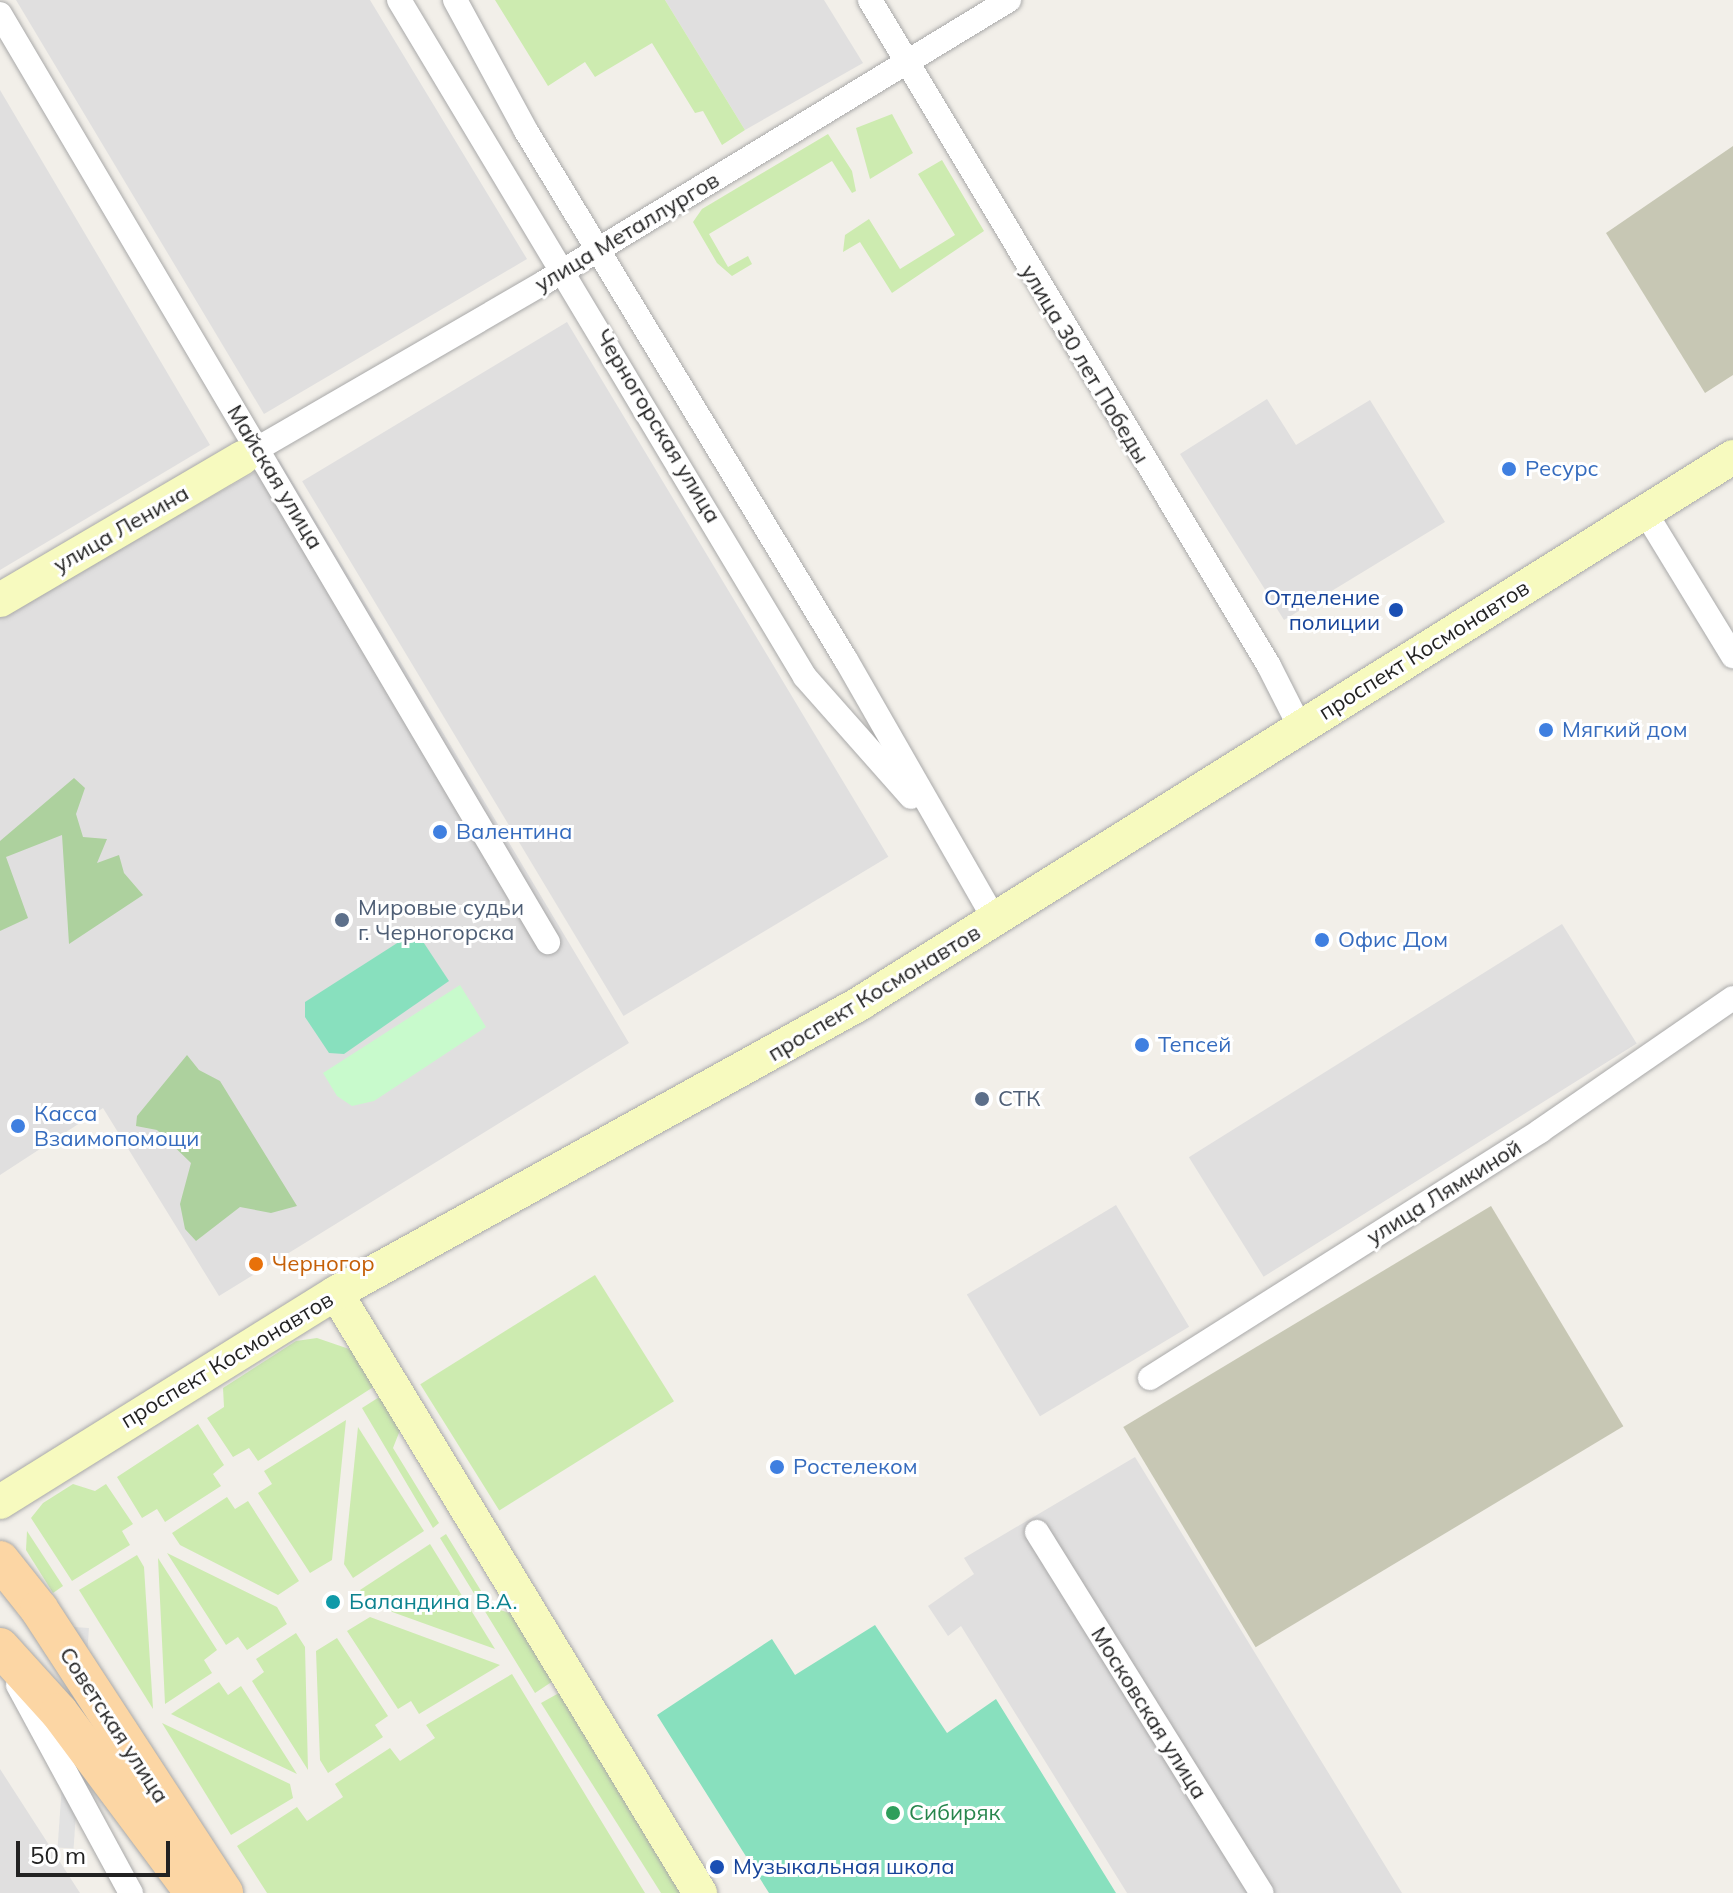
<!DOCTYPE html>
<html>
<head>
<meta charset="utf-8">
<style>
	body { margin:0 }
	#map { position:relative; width:1733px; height:1893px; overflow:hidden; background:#f2efe9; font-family:Mulish,sans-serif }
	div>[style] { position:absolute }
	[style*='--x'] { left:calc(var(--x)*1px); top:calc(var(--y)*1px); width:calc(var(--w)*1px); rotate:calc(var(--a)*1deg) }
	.residential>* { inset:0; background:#e0dfdf; transform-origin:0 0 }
	.construction>* { inset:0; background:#c7c7b4; transform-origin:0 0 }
	.grass>* { inset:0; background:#cdebb0; transform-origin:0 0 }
	.forest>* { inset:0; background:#add19e }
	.park>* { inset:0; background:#c8facc }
	.pitch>* { inset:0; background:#88e0be }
	.parking>* { inset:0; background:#e2e2e2; transform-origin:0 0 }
	.roads { filter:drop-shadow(0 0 2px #a9a9a9) drop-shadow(0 0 2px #a9a9a9) }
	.street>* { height:24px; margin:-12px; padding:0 12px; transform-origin:12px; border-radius:12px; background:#fff }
	.secondary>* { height:34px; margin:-17px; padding:0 17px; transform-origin:17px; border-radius:17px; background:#f7fabf }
	.primary>* { height:38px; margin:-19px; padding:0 19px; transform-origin:19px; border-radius:19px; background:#fcd6a4 }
	.dots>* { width:22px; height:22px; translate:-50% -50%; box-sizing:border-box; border:4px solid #fff; border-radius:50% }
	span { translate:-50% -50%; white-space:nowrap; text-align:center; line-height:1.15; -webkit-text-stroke:6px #fff; paint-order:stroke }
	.street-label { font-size:22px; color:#222 }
	.shop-label { font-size:22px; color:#366cbe }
	.left { translate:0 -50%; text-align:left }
	.transit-label { font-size:22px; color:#164399 }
	.right { translate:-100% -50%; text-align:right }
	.service-label { font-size:22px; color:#4e5e75 }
	.food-label { font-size:22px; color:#c56008 }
	.culture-label { font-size:22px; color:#0d838f }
	.leisure-label { font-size:22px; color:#27864d }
	.scale { position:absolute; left:16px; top:1841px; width:154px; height:36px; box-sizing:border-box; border:4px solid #222; border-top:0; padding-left:10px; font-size:24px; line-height:28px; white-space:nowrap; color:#222; -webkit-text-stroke:6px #fff; paint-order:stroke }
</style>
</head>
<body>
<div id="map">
	<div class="residential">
		<div style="clip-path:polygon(16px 0,370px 0,527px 259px,264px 414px)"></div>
		<div style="clip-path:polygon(665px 0,824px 0,863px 63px,745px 130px)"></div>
		<div style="clip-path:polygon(0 90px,210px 445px,0 570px)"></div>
		<div style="left:567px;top:322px;width:624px;height:309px;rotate:59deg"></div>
		<div style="clip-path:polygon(1267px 399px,1296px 445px,1370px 400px,1445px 522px,1284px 620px,1180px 454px)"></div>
		<div style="clip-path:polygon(279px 459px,629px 1043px,219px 1296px,103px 1108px,0 1175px,0 615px)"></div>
		<div style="left:1562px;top:924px;width:141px;height:440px;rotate:58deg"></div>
		<div style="left:1116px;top:1205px;width:142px;height:174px;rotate:59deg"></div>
		<div style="clip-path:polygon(1135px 1457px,1402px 1893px,1127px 1893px,961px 1626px,948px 1636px,928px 1606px,974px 1574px,964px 1558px)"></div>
		<div style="clip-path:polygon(0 1769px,80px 1893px,0 1893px)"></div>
	</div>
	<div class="construction">
		<div style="clip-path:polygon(1733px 146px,1733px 375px,1705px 393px,1606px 233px)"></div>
		<div style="left:1491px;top:1206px;width:257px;height:429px;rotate:59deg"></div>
	</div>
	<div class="grass">
		<div style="clip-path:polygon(495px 0,665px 0,745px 130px,722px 145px,703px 111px,695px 113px,652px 43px,595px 77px,585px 62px,548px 86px)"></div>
		<div style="clip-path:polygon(892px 114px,913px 153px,870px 179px,856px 128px)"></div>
		<div style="clip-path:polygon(828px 134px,852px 171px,856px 191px,852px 193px,832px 161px,709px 234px,728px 267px,748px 256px,752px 264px,732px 276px,717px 263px,693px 222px,702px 209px)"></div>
		<div style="clip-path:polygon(942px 160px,984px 231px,892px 293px,860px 242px,843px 252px,845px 235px,869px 219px,900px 269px,955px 235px,918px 174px)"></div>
		<div style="left:595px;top:1275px;width:149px;height:206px;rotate:58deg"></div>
		<div style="clip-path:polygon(317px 1338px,352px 1350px,378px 1384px,258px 1461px,249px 1448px,233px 1457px,207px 1418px,224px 1407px,223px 1388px,296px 1341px)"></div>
		<div style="clip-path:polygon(384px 1394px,402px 1425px,393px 1448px,439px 1523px,433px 1528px,362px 1408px)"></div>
		<div style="clip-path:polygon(346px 1420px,332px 1560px,310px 1573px,258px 1493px,272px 1484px,264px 1471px)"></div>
		<div style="clip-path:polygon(198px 1424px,224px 1465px,213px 1474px,221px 1486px,165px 1522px,157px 1509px,142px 1518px,117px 1477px)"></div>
		<div style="clip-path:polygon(358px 1427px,424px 1531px,353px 1578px,344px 1564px)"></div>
		<div style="clip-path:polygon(73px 1484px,95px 1491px,106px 1484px,133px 1524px,122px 1531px,130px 1545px,72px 1581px,31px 1518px,43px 1503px)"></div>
		<div style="clip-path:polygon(227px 1497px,235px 1509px,248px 1501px,299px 1581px,278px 1595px,180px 1545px,172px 1533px)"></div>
		<div style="clip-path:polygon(27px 1531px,63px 1586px,53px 1593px,26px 1550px)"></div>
		<div style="clip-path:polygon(446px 1534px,491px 1607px,512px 1614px,553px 1681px,535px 1693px,440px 1538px)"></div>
		<div style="clip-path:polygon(430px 1544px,495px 1649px,370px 1604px,360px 1590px)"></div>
		<div style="clip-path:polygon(167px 1553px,277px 1607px,287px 1624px,247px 1650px,238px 1637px,226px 1645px)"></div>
		<div style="clip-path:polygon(137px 1555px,144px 1567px,153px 1709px,79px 1590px)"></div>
		<div style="clip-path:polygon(158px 1558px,217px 1650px,204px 1660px,212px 1673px,165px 1704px)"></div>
		<div style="clip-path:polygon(370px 1617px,500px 1665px,419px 1714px,411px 1701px,398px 1709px,347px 1631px)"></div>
		<div style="clip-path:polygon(296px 1633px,305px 1647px,308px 1770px,252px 1681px,264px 1672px,256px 1659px)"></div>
		<div style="clip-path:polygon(337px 1638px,388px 1716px,375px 1725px,383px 1737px,328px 1773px,320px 1760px,316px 1651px)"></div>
		<div style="clip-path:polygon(512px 1674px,645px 1893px,267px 1893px,237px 1846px,297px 1807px,307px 1821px,343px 1797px,335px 1784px,390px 1748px,400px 1761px,435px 1738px,426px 1725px)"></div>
		<div style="clip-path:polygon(219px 1682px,228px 1695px,241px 1686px,297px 1774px,171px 1714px)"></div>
		<div style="clip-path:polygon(559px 1693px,681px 1893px,661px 1893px,541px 1703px)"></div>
		<div style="clip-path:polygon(162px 1723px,290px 1784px,293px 1798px,231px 1835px)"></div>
	</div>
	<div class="forest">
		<div style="clip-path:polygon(74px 778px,85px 788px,76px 814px,83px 837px,107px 839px,97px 863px,119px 855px,124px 873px,143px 895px,69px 944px,62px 835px,6px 857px,28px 918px,0 931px,0 841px)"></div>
		<div style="clip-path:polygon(187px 1055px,199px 1070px,220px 1081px,297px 1206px,271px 1213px,240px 1207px,196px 1241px,185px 1229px,180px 1204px,191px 1163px,157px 1130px,136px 1126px,137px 1116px)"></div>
	</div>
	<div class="park">
		<div style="clip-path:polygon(460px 985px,486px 1027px,374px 1101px,352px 1106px,337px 1096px,323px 1073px)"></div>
	</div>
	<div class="pitch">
		<div style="clip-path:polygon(416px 931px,449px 981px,344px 1054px,329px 1053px,305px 1017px,305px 1002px)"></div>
		<div style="clip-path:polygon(875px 1625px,947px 1733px,996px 1699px,1116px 1893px,769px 1893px,657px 1715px,772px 1639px,795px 1675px)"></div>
	</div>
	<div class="parking">
		<div style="left:73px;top:1627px;width:16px;height:221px;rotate:4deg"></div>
	</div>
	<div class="roads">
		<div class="street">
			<div style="--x:399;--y:0;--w:789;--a:59.05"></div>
			<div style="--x:805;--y:677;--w:160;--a:48.5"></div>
			<div style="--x:455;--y:0;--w:149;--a:61.5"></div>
			<div style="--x:526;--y:131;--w:618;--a:58.83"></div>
			<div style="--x:846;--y:660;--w:300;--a:60.2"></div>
			<div style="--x:870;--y:0;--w:776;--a:59.07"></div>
			<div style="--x:1269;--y:666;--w:68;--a:63.1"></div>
			<div style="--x:0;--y:14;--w:1078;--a:59.44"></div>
			<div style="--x:245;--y:456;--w:347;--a:-30.1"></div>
			<div style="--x:545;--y:282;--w:543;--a:-31.29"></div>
			<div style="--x:1645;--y:512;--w:169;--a:58.6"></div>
			<div style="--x:1150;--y:1378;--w:462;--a:-32.3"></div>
			<div style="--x:1540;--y:1131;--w:234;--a:-34.6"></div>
			<div style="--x:1037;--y:1532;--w:425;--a:58.1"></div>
			<div style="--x:18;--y:1685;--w:237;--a:61.5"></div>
		</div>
		<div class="secondary">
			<div style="--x:0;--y:600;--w:281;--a:-30.4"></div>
			<div style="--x:336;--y:1293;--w:702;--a:58.76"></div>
			<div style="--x:0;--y:1502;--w:396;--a:-31.9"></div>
			<div style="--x:336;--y:1293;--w:598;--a:-28.92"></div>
			<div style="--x:859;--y:1004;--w:1031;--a:-32.04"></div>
		</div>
		<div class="primary">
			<div style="--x:0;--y:1560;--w:63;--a:51.5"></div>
			<div style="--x:39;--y:1609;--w:339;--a:56.9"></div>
			<div style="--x:0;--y:1647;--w:88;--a:47.8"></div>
			<div style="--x:59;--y:1712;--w:226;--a:53.3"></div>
		</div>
	</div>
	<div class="dots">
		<div style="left:1509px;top:469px;background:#3f7fe0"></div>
		<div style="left:1396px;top:610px;background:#1a4fb4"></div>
		<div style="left:1546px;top:730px;background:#3f7fe0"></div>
		<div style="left:440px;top:832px;background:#3f7fe0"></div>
		<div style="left:342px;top:920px;background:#5c6f8a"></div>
		<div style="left:1322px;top:940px;background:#3f7fe0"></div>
		<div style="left:1142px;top:1045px;background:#3f7fe0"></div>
		<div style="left:982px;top:1099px;background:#5c6f8a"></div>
		<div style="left:18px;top:1126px;background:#3f7fe0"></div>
		<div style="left:256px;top:1264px;background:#e8710a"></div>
		<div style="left:777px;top:1467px;background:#3f7fe0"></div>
		<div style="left:333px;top:1602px;background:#0f9aa8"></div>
		<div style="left:893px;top:1813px;background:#2e9e5b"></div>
		<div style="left:717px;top:1867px;background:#1a4fb4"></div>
	</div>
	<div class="street-label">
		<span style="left:627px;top:232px;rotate:-31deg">улица Металлургов</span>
		<span style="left:1085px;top:364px;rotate:59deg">улица 30 лет Победы</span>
		<span style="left:658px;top:426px;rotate:59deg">Черногорская улица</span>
		<span style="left:275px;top:477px;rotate:59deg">Майская улица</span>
		<span style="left:121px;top:529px;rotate:-30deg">улица Ленина</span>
		<span style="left:1424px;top:650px;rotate:-32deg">проспект Космонавтов</span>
		<span style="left:874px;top:993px;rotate:-31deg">проспект Космонавтов</span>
		<span style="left:1444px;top:1192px;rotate:-32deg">улица Лямкиной</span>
		<span style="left:227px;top:1360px;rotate:-31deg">проспект Космонавтов</span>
		<span style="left:1149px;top:1713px;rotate:58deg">Московская улица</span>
		<span style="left:114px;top:1725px;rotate:57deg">Советская улица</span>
	</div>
	<div class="shop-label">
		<span class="left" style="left:1525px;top:469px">Ресурс</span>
		<span class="left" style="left:1562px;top:730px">Мягкий дом</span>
		<span class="left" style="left:456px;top:832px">Валентина</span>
		<span class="left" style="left:1338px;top:940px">Офис Дом</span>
		<span class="left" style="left:1158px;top:1045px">Тепсей</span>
		<span class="left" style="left:34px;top:1126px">Касса<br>Взаимопомощи</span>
		<span class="left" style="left:793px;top:1467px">Ростелеком</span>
	</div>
	<div class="transit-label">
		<span class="right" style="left:1380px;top:610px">Отделение<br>полиции</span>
		<span class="left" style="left:733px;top:1867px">Музыкальная школа</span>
	</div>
	<div class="service-label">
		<span class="left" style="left:358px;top:920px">Мировые судьи<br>г. Черногорска</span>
		<span class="left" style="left:998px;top:1099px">СТК</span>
	</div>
	<div class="food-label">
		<span class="left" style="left:272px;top:1264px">Черногор</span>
	</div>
	<div class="culture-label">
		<span class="left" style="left:349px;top:1602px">Баландина В.А.</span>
	</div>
	<div class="leisure-label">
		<span class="left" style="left:909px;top:1813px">Сибиряк</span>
	</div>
	<div class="scale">50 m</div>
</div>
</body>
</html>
